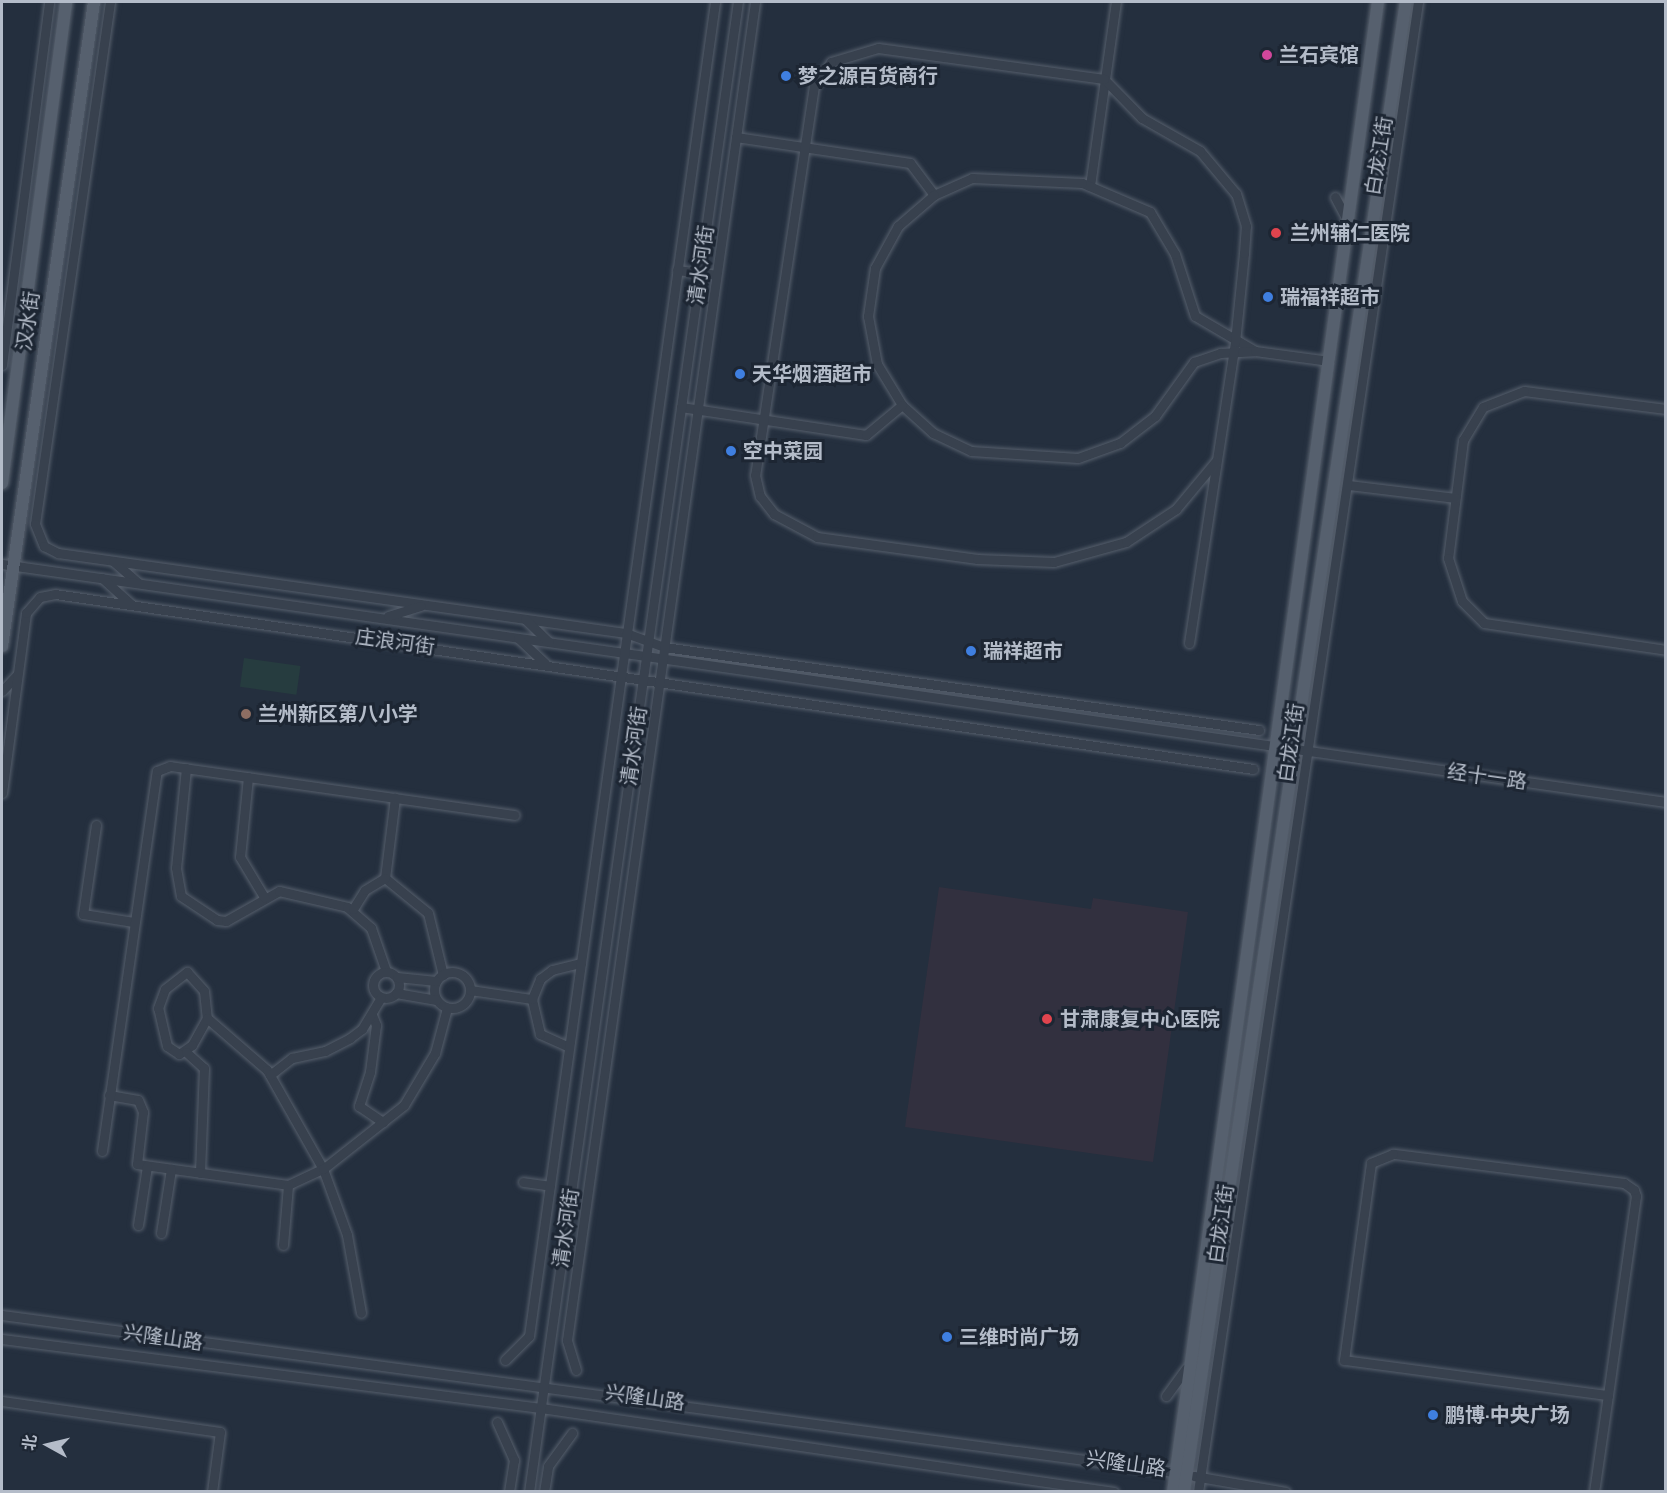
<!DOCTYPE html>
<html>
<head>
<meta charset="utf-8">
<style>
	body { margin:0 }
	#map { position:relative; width:1667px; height:1493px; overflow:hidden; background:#242f3e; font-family:Cabin,"Noto Sans SC",sans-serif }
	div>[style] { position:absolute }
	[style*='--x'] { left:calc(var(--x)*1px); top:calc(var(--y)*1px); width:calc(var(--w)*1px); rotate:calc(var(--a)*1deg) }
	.medical>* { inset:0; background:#32303f }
	.green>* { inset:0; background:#263c3f; transform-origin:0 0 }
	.roads { filter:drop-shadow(0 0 2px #565f6c) drop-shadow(0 0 2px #565f6c) }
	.minor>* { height:9px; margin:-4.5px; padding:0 4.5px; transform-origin:4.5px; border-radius:4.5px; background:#38414e }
	.minor>.ring { margin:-4.5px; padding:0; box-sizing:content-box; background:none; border:9px solid #38414e; border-radius:50% }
	.major>* { height:12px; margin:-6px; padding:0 6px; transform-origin:6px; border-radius:6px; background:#56606e }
	.dots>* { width:16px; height:16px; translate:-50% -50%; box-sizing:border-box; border:3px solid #1d2633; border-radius:50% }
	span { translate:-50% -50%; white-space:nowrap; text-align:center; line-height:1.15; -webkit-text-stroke:6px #1d2633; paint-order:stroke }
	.poi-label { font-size:20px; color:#b4bcc9; font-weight:700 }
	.left { translate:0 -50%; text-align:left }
	.street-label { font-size:20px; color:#b4bcc9 }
	.frame { position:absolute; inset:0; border:3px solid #b4bcc9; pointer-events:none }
	.north { position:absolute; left:18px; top:1415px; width:60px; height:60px; -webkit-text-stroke:4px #1d2633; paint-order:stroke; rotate:278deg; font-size:16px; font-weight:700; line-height:24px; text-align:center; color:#b4bcc9 }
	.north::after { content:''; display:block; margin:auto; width:21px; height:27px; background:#b4bcc9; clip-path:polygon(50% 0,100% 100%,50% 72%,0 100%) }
</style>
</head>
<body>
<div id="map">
	<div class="medical">
		<div style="clip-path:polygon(939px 887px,1091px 909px,1093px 898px,1188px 912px,1153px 1162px,905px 1127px)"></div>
	</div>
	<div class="green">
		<div style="left:244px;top:658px;width:57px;height:29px;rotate:8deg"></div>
	</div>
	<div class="roads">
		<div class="minor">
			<div style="--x:110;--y:2;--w:527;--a:98.18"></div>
			<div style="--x:35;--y:524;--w:24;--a:68"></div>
			<div style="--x:44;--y:546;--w:16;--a:27"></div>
			<div style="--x:58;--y:553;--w:574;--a:8.02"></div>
			<div style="--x:626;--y:633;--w:40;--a:20.2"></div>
			<div style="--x:664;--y:647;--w:601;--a:7.94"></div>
			<div style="--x:736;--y:137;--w:176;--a:8.5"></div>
			<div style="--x:910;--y:163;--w:40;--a:53"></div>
			<div style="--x:1090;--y:186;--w:186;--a:-82"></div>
			<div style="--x:1335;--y:197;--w:27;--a:62"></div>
			<div style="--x:677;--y:270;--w:39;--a:7"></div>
			<div style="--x:1255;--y:351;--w:69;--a:-149.7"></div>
			<div style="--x:1195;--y:316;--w:65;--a:-107.9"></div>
			<div style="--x:1175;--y:254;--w:49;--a:-120.8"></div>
			<div style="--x:1150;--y:212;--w:74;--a:-156.9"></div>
			<div style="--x:1082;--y:183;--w:110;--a:-177.4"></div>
			<div style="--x:972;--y:178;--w:42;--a:155.9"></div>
			<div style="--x:934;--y:195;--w:48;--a:139.3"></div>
			<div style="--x:898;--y:226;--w:48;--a:118.7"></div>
			<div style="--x:875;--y:268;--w:49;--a:98.3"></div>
			<div style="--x:868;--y:316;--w:49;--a:79.4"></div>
			<div style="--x:877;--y:364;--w:48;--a:58.6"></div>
			<div style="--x:902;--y:405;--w:42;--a:42.1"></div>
			<div style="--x:933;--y:433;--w:42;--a:25.3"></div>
			<div style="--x:971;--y:451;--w:107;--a:3.7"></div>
			<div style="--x:1078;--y:458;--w:45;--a:-19.7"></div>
			<div style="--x:1120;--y:443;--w:44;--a:-37.6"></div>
			<div style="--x:1155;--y:416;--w:67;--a:-54.2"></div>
			<div style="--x:1194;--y:362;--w:28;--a:-19"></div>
			<div style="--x:1220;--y:353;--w:35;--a:-3"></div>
			<div style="--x:1255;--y:351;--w:75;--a:7.7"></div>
			<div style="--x:2;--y:365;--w:366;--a:-82.6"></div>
			<div style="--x:681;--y:407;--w:187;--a:8.6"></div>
			<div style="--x:866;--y:435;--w:47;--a:-39.8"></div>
			<div style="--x:1666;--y:409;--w:143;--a:-172.8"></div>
			<div style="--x:1524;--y:391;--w:44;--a:158.7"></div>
			<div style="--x:1483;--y:407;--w:39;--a:121"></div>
			<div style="--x:1463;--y:440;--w:119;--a:97.2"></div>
			<div style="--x:1448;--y:558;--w:45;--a:72"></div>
			<div style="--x:1462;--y:601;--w:31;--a:45"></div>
			<div style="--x:1484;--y:623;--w:184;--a:8.4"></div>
			<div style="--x:1349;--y:485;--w:107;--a:7"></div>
			<div style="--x:113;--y:561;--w:33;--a:41"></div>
			<div style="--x:2;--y:564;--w:1681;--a:8.14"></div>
			<div style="--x:102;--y:578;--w:39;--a:42"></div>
			<div style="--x:388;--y:616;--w:34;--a:-17"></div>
			<div style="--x:525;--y:619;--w:33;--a:44"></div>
			<div style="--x:518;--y:638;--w:37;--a:43"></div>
			<div style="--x:1189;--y:643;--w:304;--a:-81.3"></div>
			<div style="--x:1235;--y:342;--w:89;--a:-84.2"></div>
			<div style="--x:1244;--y:253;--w:27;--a:-86"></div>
			<div style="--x:1246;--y:226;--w:34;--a:-107"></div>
			<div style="--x:1236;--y:194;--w:56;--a:-129.9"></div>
			<div style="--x:1200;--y:151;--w:67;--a:-150.4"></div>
			<div style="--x:1142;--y:118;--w:54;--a:-134.3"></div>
			<div style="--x:1104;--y:79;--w:228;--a:-172.2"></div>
			<div style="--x:878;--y:48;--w:49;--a:163.4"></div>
			<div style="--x:831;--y:62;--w:29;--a:125"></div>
			<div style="--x:814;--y:86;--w:393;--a:98.6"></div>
			<div style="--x:755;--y:475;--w:22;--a:77"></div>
			<div style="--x:760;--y:496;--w:23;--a:52"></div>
			<div style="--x:774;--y:514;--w:49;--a:28.1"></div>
			<div style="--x:817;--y:537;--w:162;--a:7.8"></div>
			<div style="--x:977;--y:559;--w:77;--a:2.2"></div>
			<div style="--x:1054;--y:562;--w:75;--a:-15.5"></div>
			<div style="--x:1126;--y:542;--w:60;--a:-33.4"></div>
			<div style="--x:1176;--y:509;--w:62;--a:-50.2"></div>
			<div style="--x:2;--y:691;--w:22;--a:-47"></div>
			<div style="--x:186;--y:768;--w:100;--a:95.7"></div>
			<div style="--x:176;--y:868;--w:28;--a:80"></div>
			<div style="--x:181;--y:896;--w:43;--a:33.7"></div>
			<div style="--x:217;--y:920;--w:9;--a:6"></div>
			<div style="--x:226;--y:921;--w:61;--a:-29.5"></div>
			<div style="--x:279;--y:891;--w:70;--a:13.2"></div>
			<div style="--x:347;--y:907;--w:32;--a:41"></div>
			<div style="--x:371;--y:928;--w:46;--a:70.8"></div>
			<div style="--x:248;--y:777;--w:80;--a:95.7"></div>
			<div style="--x:240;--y:857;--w:47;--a:59"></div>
			<div style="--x:2;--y:793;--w:182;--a:-82.4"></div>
			<div style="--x:26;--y:613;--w:21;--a:-49"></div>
			<div style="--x:40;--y:597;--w:15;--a:-11"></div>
			<div style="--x:55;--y:594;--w:1211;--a:8.31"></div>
			<div style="--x:96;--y:825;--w:90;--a:98.3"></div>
			<div style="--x:83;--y:914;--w:51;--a:9.1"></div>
			<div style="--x:385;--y:878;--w:55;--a:39.1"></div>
			<div style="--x:428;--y:913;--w:64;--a:76.4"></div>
			<div style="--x:385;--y:878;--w:81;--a:-82.9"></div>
			<div style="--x:353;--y:909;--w:22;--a:-58"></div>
			<div style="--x:365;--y:890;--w:23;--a:-31"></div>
			<div class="ring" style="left:373px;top:972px;width:17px;height:17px"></div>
			<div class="ring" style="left:434px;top:972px;width:27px;height:27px"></div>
			<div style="--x:187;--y:972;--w:25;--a:48"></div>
			<div style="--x:204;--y:991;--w:27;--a:84"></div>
			<div style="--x:207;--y:1018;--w:31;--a:119"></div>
			<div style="--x:192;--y:1045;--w:16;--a:145"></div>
			<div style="--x:179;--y:1054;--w:14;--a:-146"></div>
			<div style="--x:167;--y:1046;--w:39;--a:-103"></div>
			<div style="--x:158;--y:1008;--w:20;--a:-70"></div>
			<div style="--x:165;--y:989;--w:28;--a:-38"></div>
			<div style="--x:397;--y:977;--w:39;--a:6"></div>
			<div style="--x:470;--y:990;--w:63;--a:8.3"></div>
			<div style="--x:396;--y:993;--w:41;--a:9.9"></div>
			<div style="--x:372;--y:1015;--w:11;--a:68"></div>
			<div style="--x:376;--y:1025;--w:47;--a:97.3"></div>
			<div style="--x:370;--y:1072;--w:36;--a:108"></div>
			<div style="--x:359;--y:1106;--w:29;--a:34"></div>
			<div style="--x:207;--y:1018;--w:79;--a:40.9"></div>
			<div style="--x:267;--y:1070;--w:114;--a:60.5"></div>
			<div style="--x:323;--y:1169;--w:70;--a:70"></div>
			<div style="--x:347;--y:1235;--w:79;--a:79.8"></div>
			<div style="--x:569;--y:1047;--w:32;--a:-156"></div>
			<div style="--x:540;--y:1034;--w:36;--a:-103"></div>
			<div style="--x:532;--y:999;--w:22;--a:-68"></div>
			<div style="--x:540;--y:979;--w:15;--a:-37"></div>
			<div style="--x:552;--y:970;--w:30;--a:-14"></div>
			<div style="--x:186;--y:1052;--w:24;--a:42"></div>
			<div style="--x:204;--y:1068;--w:105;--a:92.2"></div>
			<div style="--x:270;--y:1075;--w:28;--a:-38"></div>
			<div style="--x:292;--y:1058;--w:34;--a:-12"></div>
			<div style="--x:325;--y:1051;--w:28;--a:-27"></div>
			<div style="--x:350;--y:1038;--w:15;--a:-37"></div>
			<div style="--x:362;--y:1029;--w:37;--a:-59"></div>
			<div style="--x:109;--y:1095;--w:29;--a:10"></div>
			<div style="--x:138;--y:1100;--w:13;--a:67"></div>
			<div style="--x:143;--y:1112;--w:52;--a:96.6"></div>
			<div style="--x:137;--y:1164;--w:152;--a:7.9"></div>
			<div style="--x:288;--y:1185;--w:38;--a:-25"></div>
			<div style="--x:323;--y:1169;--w:103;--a:-38.3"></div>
			<div style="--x:404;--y:1105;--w:61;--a:-59.2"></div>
			<div style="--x:435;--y:1053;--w:47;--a:-75.1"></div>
			<div style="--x:102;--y:1151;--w:384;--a:-81.8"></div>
			<div style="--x:157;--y:771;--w:14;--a:-21"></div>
			<div style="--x:170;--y:766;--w:348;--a:8.1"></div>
			<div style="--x:523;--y:1182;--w:27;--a:8"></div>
			<div style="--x:138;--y:1225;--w:60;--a:-81.3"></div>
			<div style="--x:161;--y:1233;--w:65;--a:-81.1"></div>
			<div style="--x:283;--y:1245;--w:60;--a:-85.2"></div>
			<div style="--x:2;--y:1315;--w:1190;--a:7.63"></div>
			<div style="--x:2;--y:1339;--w:543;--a:7.3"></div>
			<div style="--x:541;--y:1408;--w:579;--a:8.34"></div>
			<div style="--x:505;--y:1360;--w:34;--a:-45"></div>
			<div style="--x:529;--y:1336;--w:1347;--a:-82.06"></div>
			<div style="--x:576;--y:1370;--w:31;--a:-107"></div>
			<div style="--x:567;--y:1340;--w:1351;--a:-82"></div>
			<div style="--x:1166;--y:1396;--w:34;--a:-54"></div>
			<div style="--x:2;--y:1401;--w:220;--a:8.1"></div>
			<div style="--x:220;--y:1432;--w:61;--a:97.6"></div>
			<div style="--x:497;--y:1422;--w:42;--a:65.9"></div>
			<div style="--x:514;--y:1460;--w:32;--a:99"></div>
			<div style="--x:1194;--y:1476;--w:93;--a:9.9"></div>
			<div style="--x:529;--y:1492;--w:1505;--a:-82.02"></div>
			<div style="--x:544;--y:1492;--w:26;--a:-81"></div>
			<div style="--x:548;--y:1466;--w:41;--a:-54"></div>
			<div style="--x:1198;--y:1492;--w:1506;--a:-81.6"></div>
			<div style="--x:1594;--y:1492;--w:98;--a:-81.8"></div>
			<div style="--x:1608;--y:1395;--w:201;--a:-82"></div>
			<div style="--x:1636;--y:1196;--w:6;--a:-108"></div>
			<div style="--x:1634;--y:1190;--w:12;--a:-145"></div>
			<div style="--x:1624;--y:1183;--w:233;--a:-172.8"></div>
			<div style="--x:1393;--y:1154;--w:24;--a:158"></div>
			<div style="--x:1371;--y:1163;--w:199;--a:97.8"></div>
			<div style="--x:1344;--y:1360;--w:266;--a:7.6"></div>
		</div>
		<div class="major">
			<div style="--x:2;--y:483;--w:485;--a:-82.4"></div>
			<div style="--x:2;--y:646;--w:651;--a:-81.87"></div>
			<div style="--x:1173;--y:1492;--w:1504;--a:-82.17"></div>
			<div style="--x:1184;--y:1492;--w:1506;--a:-81.53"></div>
		</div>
	</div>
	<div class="dots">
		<div style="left:1267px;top:55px;background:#d1479c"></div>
		<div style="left:786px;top:76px;background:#3f7fe0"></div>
		<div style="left:1276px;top:233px;background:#e0444e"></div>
		<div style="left:1268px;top:297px;background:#3f7fe0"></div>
		<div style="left:740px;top:374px;background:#3f7fe0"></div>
		<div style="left:731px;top:451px;background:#3f7fe0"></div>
		<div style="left:971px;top:651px;background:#3f7fe0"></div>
		<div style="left:246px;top:714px;background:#8d6e63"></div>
		<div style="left:1047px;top:1019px;background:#e0444e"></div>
		<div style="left:947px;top:1337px;background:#3f7fe0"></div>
		<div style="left:1433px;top:1415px;background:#3f7fe0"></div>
	</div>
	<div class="poi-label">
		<span class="left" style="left:1279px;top:55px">兰石宾馆</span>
		<span class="left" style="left:798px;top:76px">梦之源百货商行</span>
		<span class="left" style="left:1290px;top:233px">兰州辅仁医院</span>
		<span class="left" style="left:1280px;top:297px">瑞福祥超市</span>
		<span class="left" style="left:752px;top:374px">天华烟酒超市</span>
		<span class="left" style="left:743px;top:451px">空中菜园</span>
		<span class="left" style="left:983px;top:651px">瑞祥超市</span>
		<span class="left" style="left:258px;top:714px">兰州新区第八小学</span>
		<span class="left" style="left:1060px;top:1019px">甘肃康复中心医院</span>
		<span class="left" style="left:959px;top:1337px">三维时尚广场</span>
		<span class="left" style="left:1445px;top:1415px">鹏博·中央广场</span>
	</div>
	<div class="street-label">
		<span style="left:1379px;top:156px;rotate:-81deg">白龙江街</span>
		<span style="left:701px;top:265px;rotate:-82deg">清水河街</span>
		<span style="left:28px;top:321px;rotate:-82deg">汉水街</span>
		<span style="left:395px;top:642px;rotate:8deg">庄浪河街</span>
		<span style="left:1291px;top:743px;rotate:-82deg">白龙江街</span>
		<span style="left:634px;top:746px;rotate:-82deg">清水河街</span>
		<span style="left:1487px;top:777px;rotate:8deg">经十一路</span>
		<span style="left:1221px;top:1224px;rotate:-82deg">白龙江街</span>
		<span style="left:566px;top:1228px;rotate:-82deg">清水河街</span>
		<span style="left:163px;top:1338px;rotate:8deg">兴隆山路</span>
		<span style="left:645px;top:1398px;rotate:8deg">兴隆山路</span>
		<span style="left:1126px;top:1464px;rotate:8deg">兴隆山路</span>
	</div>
	<div class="frame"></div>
	<div class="north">北</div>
</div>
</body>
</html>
